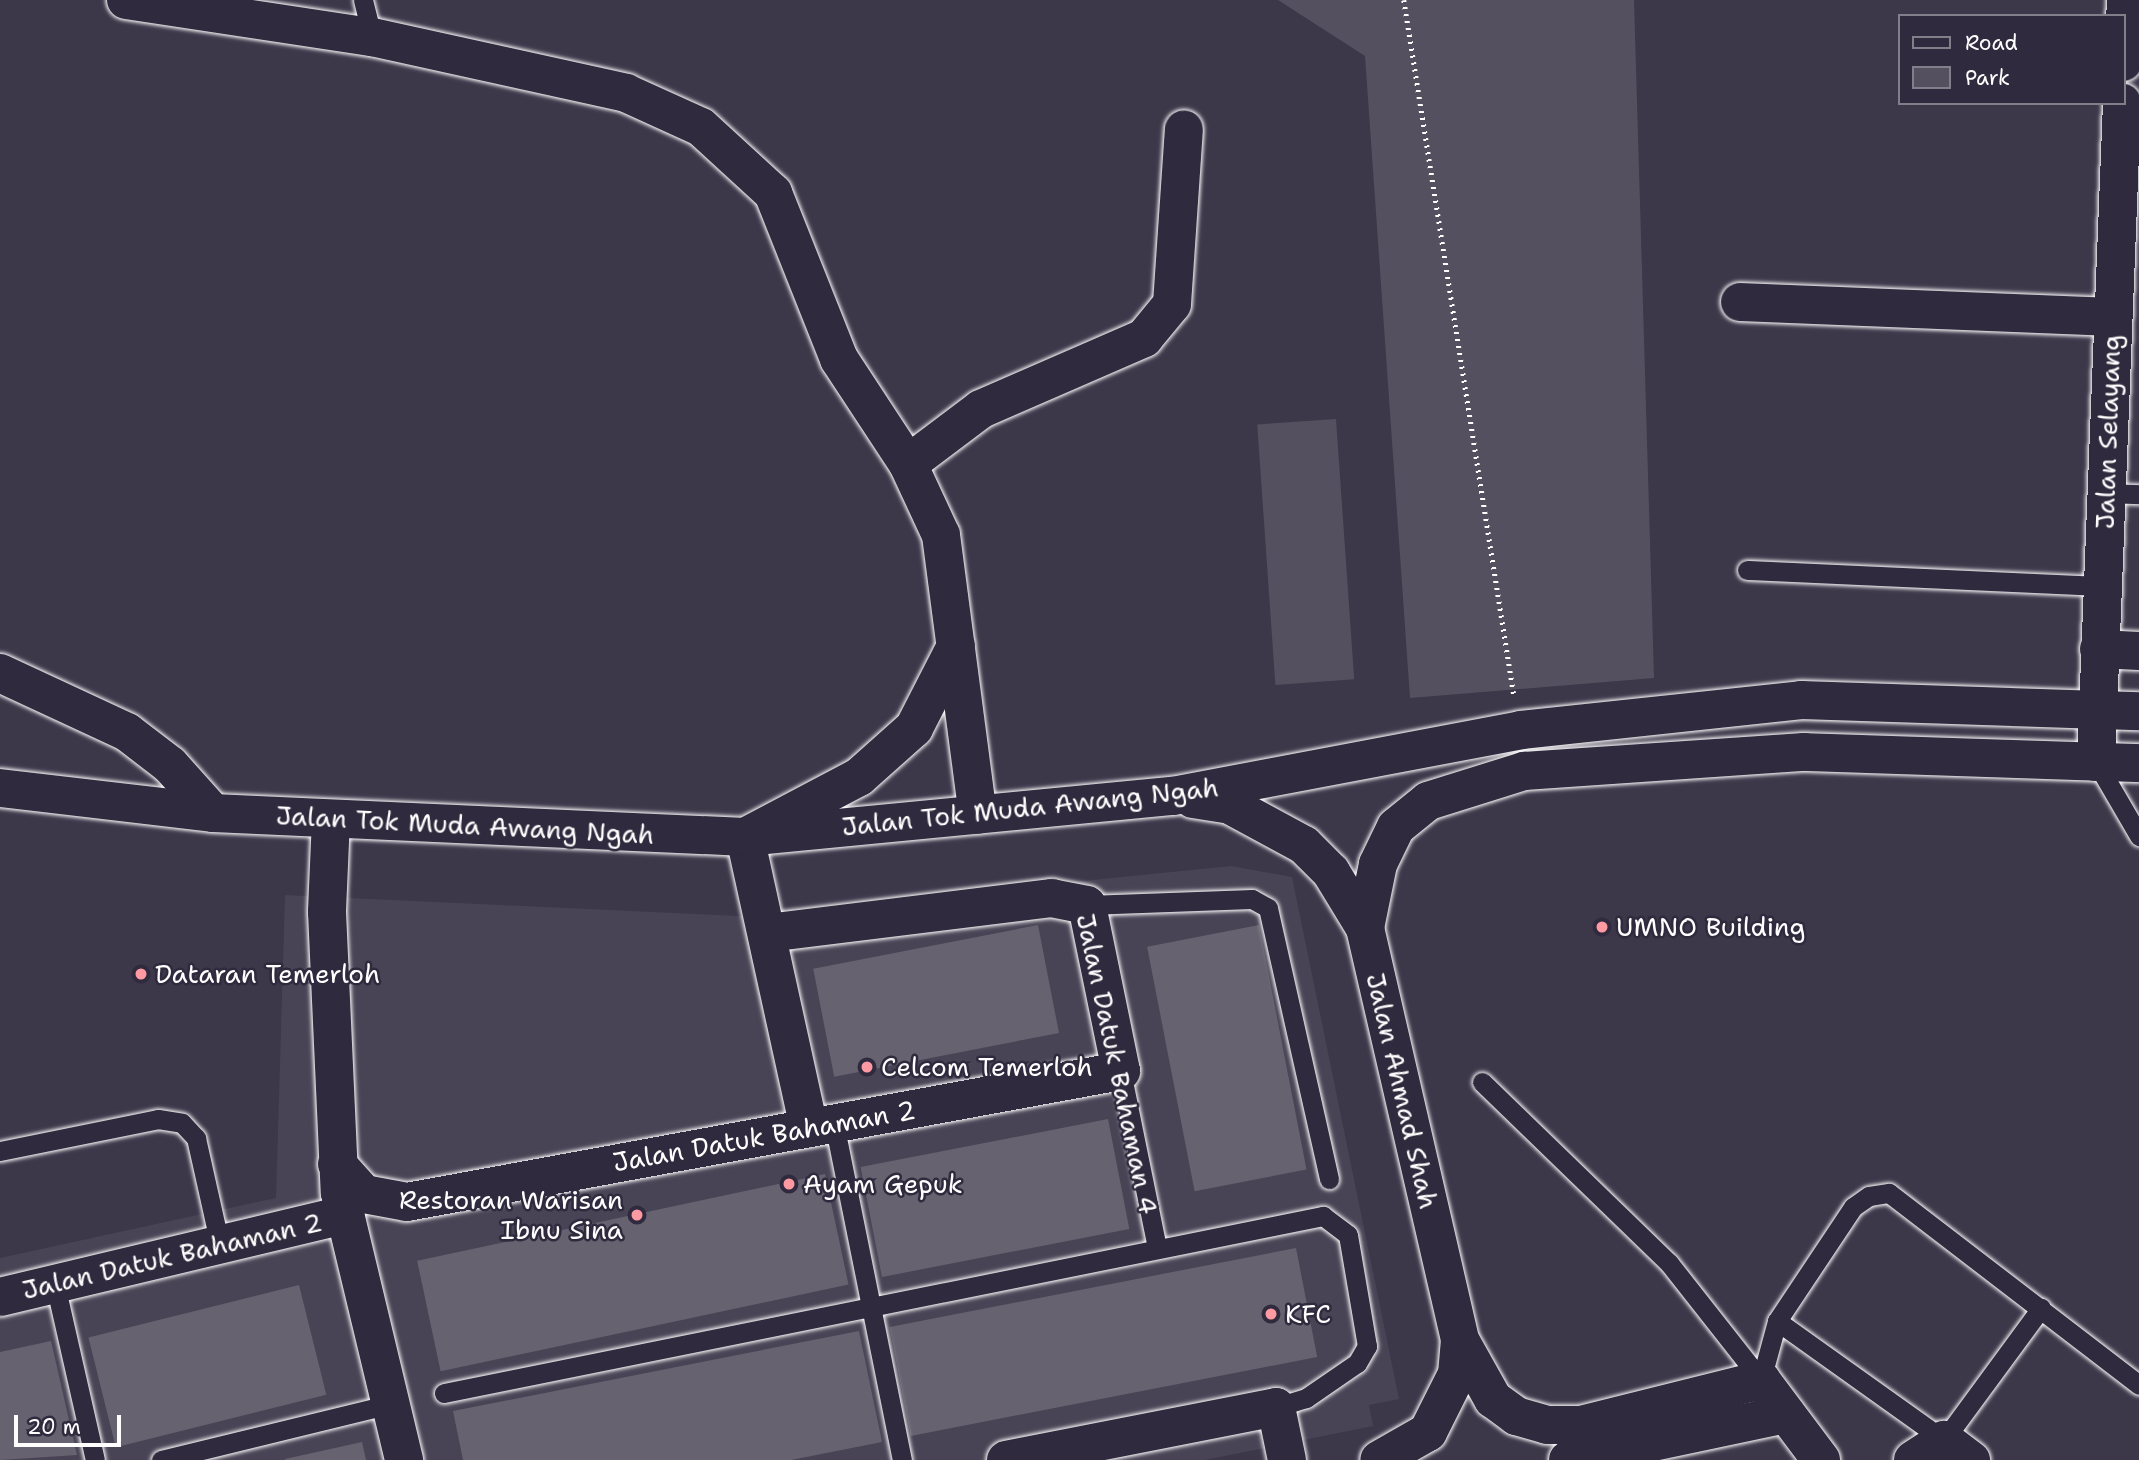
<!DOCTYPE html>
<html>
<head>
<meta charset="utf-8">
<style>
	body { margin:0 }
	#map { position:relative; width:2139px; height:1460px; overflow:hidden; background:#3c3749; font-family:"Shantell Sans",sans-serif }
	div>[style] { position:absolute }
	[style*='--x'] { left:calc(var(--x)*1px); top:calc(var(--y)*1px); width:calc(var(--w)*1px); rotate:calc(var(--a)*1deg) }
	.built>* { inset:0; background:#494455 }
	.green>* { inset:0; background:#555060; transform-origin:0 0 }
	.building>* { inset:0; background:#666270; transform-origin:0 0 }
	.path>* { height:4.5px; margin-top:-2.25px; transform-origin:0; background:repeating-linear-gradient(90deg,#fff 0 2px,transparent 0 7px) }
	.roads { filter:drop-shadow(0 0 2px #fff) drop-shadow(0 0 2px #fff) }
	.lane>* { height:19px; margin:-9.5px; padding:0 9.5px; transform-origin:9.5px; border-radius:9.5px; background:#2f2a3d }
	.street>* { height:38px; margin:-19px; padding:0 19px; transform-origin:19px; border-radius:19px; background:#2f2a3d }
	.secondary>* { height:38px; margin:-19px; padding:0 19px; transform-origin:19px; border-radius:19px; background:#2f2a3d }
	.dots>* { width:19px; height:19px; translate:-50% -50%; box-sizing:border-box; border:4px solid #2f2a3d; border-radius:50% }
	span { translate:-50% -50%; white-space:nowrap; text-align:center; line-height:1.15; -webkit-text-stroke:5px #2f2a3d; paint-order:stroke }
	.street-label { font-size:26px; color:#fff }
	.poi-label { font-size:26px; color:#fff }
	.left { translate:0 -50%; text-align:left }
	.right { translate:-100% -50%; text-align:right }
	.legend { position:absolute; left:1898px; top:14px; width:228px; height:91px; box-sizing:border-box; background:#2f2a3d; border:2px solid #827f8b; margin:0; padding:9px 12px; list-style:none; font-size:21px; color:#fff }
	.legend li { display:flex; align-items:center; gap:14px; height:35px }
	.legend b { width:35px; border:2px solid #827f8b }
	.scale { position:absolute; left:14px; top:1415px; width:107px; height:32px; box-sizing:border-box; border:4px solid #fff; border-top:0; padding-left:9px; font-size:21px; line-height:24px; white-space:nowrap; color:#fff; -webkit-text-stroke:5px #2f2a3d; paint-order:stroke }
</style>
</head>
<body>
<div id="map">
	<div class="built">
		<div style="clip-path:polygon(1231px 866px,1292px 877px,1399px 1399px,1369px 1405px,1373px 1426px,1205px 1460px,0 1460px,0 1258px,276px 1198px,285px 895px,738px 916px)"></div>
	</div>
	<div class="green">
		<div style="clip-path:polygon(1278px 0,1634px 0,1654px 678px,1410px 698px,1365px 56px)"></div>
		<div style="left:1336px;top:419px;width:261px;height:79px;rotate:86deg"></div>
	</div>
	<div class="building">
		<div style="left:1038px;top:925px;width:110px;height:229px;rotate:79deg"></div>
		<div style="left:1259px;top:925px;width:249px;height:114px;rotate:79deg"></div>
		<div style="left:1108px;top:1119px;width:112px;height:252px;rotate:79deg"></div>
		<div style="left:825px;top:1174px;width:113px;height:417px;rotate:78deg"></div>
		<div style="left:1296px;top:1248px;width:111px;height:414px;rotate:79deg"></div>
		<div style="left:299px;top:1285px;width:113px;height:217px;rotate:76deg"></div>
		<div style="clip-path:polygon(859px 1331px,882px 1442px,791px 1460px,463px 1460px,453px 1411px)"></div>
		<div style="clip-path:polygon(51px 1341px,77px 1455px,0 1460px,0 1352px)"></div>
		<div style="clip-path:polygon(362px 1442px,366px 1460px,285px 1460px,285px 1459px)"></div>
	</div>
	<div class="path">
		<div style="--x:1404;--y:0;--w:704;--a:81.01"></div>
	</div>
	<div class="roads">
		<div class="lane">
			<div style="--x:363;--y:0;--w:38;--a:76"></div>
			<div style="--x:2106;--y:493;--w:33;--a:2"></div>
			<div style="--x:1747;--y:570;--w:355;--a:2.6"></div>
			<div style="--x:2096;--y:762;--w:86;--a:59.8"></div>
			<div style="--x:1087;--y:905;--w:165;--a:-2.1"></div>
			<div style="--x:1252;--y:899;--w:18;--a:29"></div>
			<div style="--x:1268;--y:908;--w:278;--a:77.3"></div>
			<div style="--x:1121;--y:1071;--w:181;--a:78.5"></div>
			<div style="--x:1482;--y:1082;--w:260;--a:44.1"></div>
			<div style="--x:1669;--y:1263;--w:149;--a:51.8"></div>
			<div style="--x:834;--y:1123;--w:344;--a:78.6"></div>
			<div style="--x:0;--y:1151;--w:161;--a:-11.4"></div>
			<div style="--x:158;--y:1119;--w:24;--a:9"></div>
			<div style="--x:182;--y:1123;--w:21;--a:47"></div>
			<div style="--x:196;--y:1138;--w:110;--a:77.4"></div>
			<div style="--x:55;--y:1284;--w:180;--a:77.2"></div>
			<div style="--x:1777;--y:1321;--w:205;--a:35.5"></div>
			<div style="--x:1944;--y:1440;--w:164;--a:-53.7"></div>
			<div style="--x:1761;--y:1380;--w:61;--a:-74.8"></div>
			<div style="--x:1777;--y:1321;--w:137;--a:-56.3"></div>
			<div style="--x:1853;--y:1207;--w:19;--a:-35"></div>
			<div style="--x:1869;--y:1196;--w:20;--a:-9"></div>
			<div style="--x:1889;--y:1193;--w:315;--a:37.5"></div>
			<div style="--x:444;--y:1393;--w:897;--a:-11.39"></div>
			<div style="--x:1323;--y:1216;--w:31;--a:37"></div>
			<div style="--x:1348;--y:1235;--w:113;--a:80.3"></div>
			<div style="--x:1367;--y:1346;--w:20;--a:120"></div>
			<div style="--x:1357;--y:1363;--w:62;--a:145.5"></div>
			<div style="--x:1306;--y:1398;--w:31;--a:163"></div>
			<div style="--x:161;--y:1460;--w:237;--a:-13.7"></div>
		</div>
		<div class="street">
			<div style="--x:126;--y:0;--w:249;--a:8.6"></div>
			<div style="--x:372;--y:37;--w:260;--a:12.4"></div>
			<div style="--x:626;--y:93;--w:82;--a:24.4"></div>
			<div style="--x:701;--y:127;--w:98;--a:42.5"></div>
			<div style="--x:773;--y:193;--w:179;--a:68.3"></div>
			<div style="--x:839;--y:359;--w:126;--a:56.7"></div>
			<div style="--x:908;--y:464;--w:78;--a:65.1"></div>
			<div style="--x:941;--y:535;--w:282;--a:82.5"></div>
			<div style="--x:2123;--y:62;--w:62;--a:-87.2"></div>
			<div style="--x:1740;--y:302;--w:373;--a:2.3"></div>
			<div style="--x:908;--y:464;--w:91;--a:-37"></div>
			<div style="--x:981;--y:409;--w:178;--a:-23.5"></div>
			<div style="--x:1144;--y:338;--w:44;--a:-50.5"></div>
			<div style="--x:1172;--y:304;--w:175;--a:-86.1"></div>
			<div style="--x:2099;--y:649;--w:40;--a:2.9"></div>
			<div style="--x:0;--y:673;--w:140;--a:24.9"></div>
			<div style="--x:127;--y:732;--w:54;--a:37.5"></div>
			<div style="--x:170;--y:765;--w:64;--a:48.1"></div>
			<div style="--x:2096;--y:762;--w:660;--a:-87.74"></div>
			<div style="--x:331;--y:819;--w:93;--a:92.5"></div>
			<div style="--x:327;--y:912;--w:281;--a:87.4"></div>
			<div style="--x:340;--y:1193;--w:275;--a:76.5"></div>
			<div style="--x:809;--y:1128;--w:298;--a:-102.4"></div>
			<div style="--x:745;--y:837;--w:129;--a:-27.8"></div>
			<div style="--x:859;--y:777;--w:74;--a:-41.7"></div>
			<div style="--x:914;--y:728;--w:92;--a:-62.9"></div>
			<div style="--x:337;--y:1164;--w:40;--a:48"></div>
			<div style="--x:364;--y:1194;--w:44;--a:10.5"></div>
			<div style="--x:407;--y:1202;--w:726;--a:-10.4"></div>
			<div style="--x:1121;--y:1071;--w:169;--a:-101.6"></div>
			<div style="--x:1087;--y:905;--w:36;--a:-169"></div>
			<div style="--x:1052;--y:898;--w:287;--a:173"></div>
			<div style="--x:0;--y:1297;--w:355;--a:-13.4"></div>
			<div style="--x:1006;--y:1460;--w:275;--a:-11.1"></div>
			<div style="--x:1276;--y:1407;--w:54;--a:78.3"></div>
			<div style="--x:1913;--y:1460;--w:37;--a:-33"></div>
			<div style="--x:1944;--y:1440;--w:34;--a:37"></div>
		</div>
		<div class="secondary">
			<div style="--x:0;--y:788;--w:214;--a:6.7"></div>
			<div style="--x:213;--y:813;--w:533;--a:2.58"></div>
			<div style="--x:745;--y:837;--w:430;--a:-5.5"></div>
			<div style="--x:1173;--y:796;--w:354;--a:-10.7"></div>
			<div style="--x:1521;--y:730;--w:282;--a:-6.1"></div>
			<div style="--x:1801;--y:700;--w:338;--a:1.9"></div>
			<div style="--x:1193;--y:799;--w:37;--a:9"></div>
			<div style="--x:1230;--y:805;--w:84;--a:28.4"></div>
			<div style="--x:1304;--y:845;--w:38;--a:45"></div>
			<div style="--x:1331;--y:872;--w:66;--a:58.7"></div>
			<div style="--x:1365;--y:928;--w:423;--a:77"></div>
			<div style="--x:1460;--y:1340;--w:34;--a:95"></div>
			<div style="--x:1457;--y:1374;--w:65;--a:116.6"></div>
			<div style="--x:1428;--y:1432;--w:56;--a:150.3"></div>
			<div style="--x:1365;--y:928;--w:65;--a:-78.5"></div>
			<div style="--x:1378;--y:864;--w:41;--a:-64.1"></div>
			<div style="--x:1396;--y:827;--w:41;--a:-39.1"></div>
			<div style="--x:1428;--y:801;--w:101;--a:-17.4"></div>
			<div style="--x:1524;--y:771;--w:281;--a:-3.9"></div>
			<div style="--x:1804;--y:752;--w:335;--a:1.9"></div>
			<div style="--x:1460;--y:1340;--w:68;--a:60.8"></div>
			<div style="--x:1493;--y:1399;--w:29;--a:36"></div>
			<div style="--x:1516;--y:1416;--w:32;--a:16"></div>
			<div style="--x:1547;--y:1425;--w:34;--a:0"></div>
			<div style="--x:1581;--y:1425;--w:186;--a:-14"></div>
			<div style="--x:1761;--y:1380;--w:100;--a:53.1"></div>
			<div style="--x:1568;--y:1460;--w:223;--a:-11.9"></div>
		</div>
	</div>
	<div class="dots">
		<div style="left:1602px;top:927px;background:#ff9aa2"></div>
		<div style="left:141px;top:974px;background:#ff9aa2"></div>
		<div style="left:867px;top:1067px;background:#ff9aa2"></div>
		<div style="left:789px;top:1184px;background:#ff9aa2"></div>
		<div style="left:637px;top:1215px;background:#ff9aa2"></div>
		<div style="left:1271px;top:1314px;background:#ff9aa2"></div>
	</div>
	<div class="street-label">
		<span style="left:2108px;top:432px;rotate:-88deg">Jalan Selayang</span>
		<span style="left:1030px;top:807px;rotate:-6deg">Jalan Tok Muda Awang Ngah</span>
		<span style="left:465px;top:825px;rotate:3deg">Jalan Tok Muda Awang Ngah</span>
		<span style="left:1117px;top:1064px;rotate:78deg">Jalan Datuk Bahaman 4</span>
		<span style="left:1402px;top:1091px;rotate:77deg">Jalan Ahmad Shah</span>
		<span style="left:764px;top:1136px;rotate:-10deg">Jalan Datuk Bahaman 2</span>
		<span style="left:172px;top:1256px;rotate:-13deg">Jalan Datuk Bahaman 2</span>
	</div>
	<div class="poi-label">
		<span class="left" style="left:1616px;top:927px">UMNO Building</span>
		<span class="left" style="left:155px;top:974px">Dataran Temerloh</span>
		<span class="left" style="left:881px;top:1067px">Celcom Temerloh</span>
		<span class="left" style="left:803px;top:1184px">Ayam Gepuk</span>
		<span class="right" style="left:623px;top:1215px">Restoran Warisan<br>Ibnu Sina</span>
		<span class="left" style="left:1285px;top:1314px">KFC</span>
	</div>
	<ul class="legend">
	<li><b style="height:9px;background:#2f2a3d"></b>Road</li>
	<li><b style="height:19px;background:#555060"></b>Park</li>
	</ul>
	<div class="scale">20 m</div>
</div>
</body>
</html>
